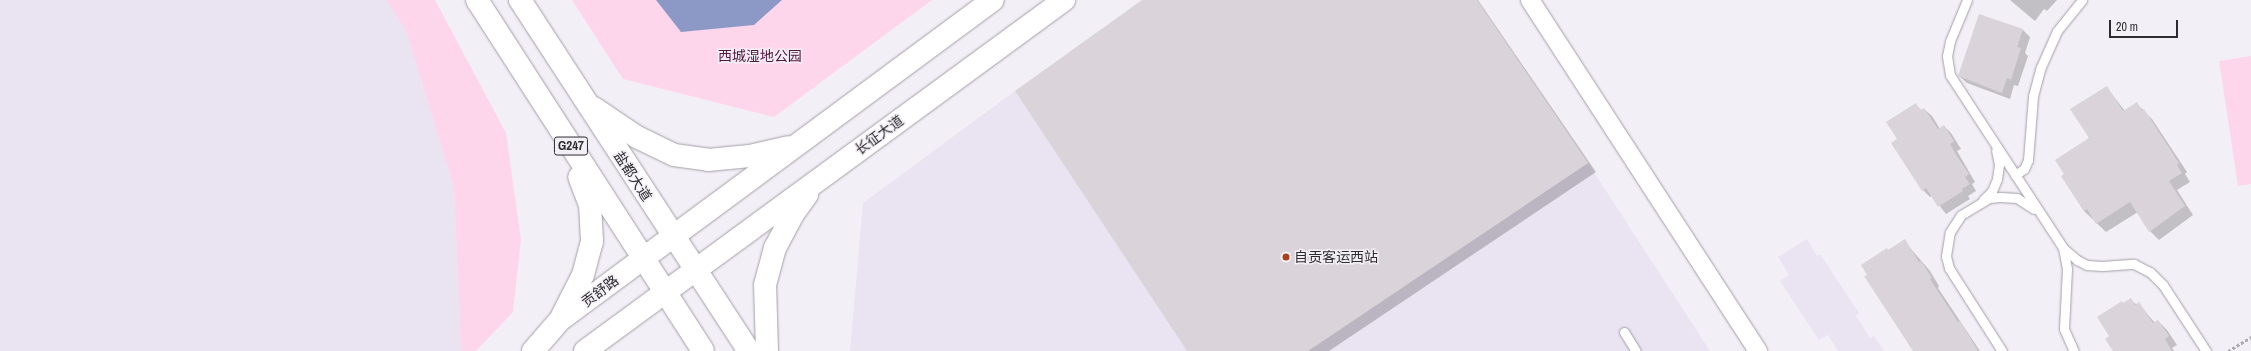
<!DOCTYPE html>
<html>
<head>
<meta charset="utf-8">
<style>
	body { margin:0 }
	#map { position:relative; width:2251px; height:351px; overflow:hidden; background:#f3eff7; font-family:"Archivo Narrow","Noto Sans SC",sans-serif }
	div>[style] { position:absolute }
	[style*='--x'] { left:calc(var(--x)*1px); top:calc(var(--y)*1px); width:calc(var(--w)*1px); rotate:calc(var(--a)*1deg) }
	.built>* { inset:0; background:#eae3f2 }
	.green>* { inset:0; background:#fed6eb }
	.water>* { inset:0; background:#8c99c7 }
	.shadow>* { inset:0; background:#0003 }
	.building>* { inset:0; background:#dad3d9 }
	.path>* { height:2.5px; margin-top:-1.25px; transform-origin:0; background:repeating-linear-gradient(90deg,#adaab0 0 3px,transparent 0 5px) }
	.roads { filter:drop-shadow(0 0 1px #a39fa7) drop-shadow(0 0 1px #a39fa7) }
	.lane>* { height:9px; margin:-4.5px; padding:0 4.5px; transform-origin:4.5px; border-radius:4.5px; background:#fff }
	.street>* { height:18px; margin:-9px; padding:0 9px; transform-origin:9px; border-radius:9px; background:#fff }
	.primary>* { height:22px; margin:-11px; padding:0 11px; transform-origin:11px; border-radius:11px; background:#fff }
	.dots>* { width:11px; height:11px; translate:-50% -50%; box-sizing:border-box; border:2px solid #f3eff7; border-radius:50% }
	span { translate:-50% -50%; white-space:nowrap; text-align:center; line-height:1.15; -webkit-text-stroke:3px #f3eff7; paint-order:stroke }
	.shield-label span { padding:1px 3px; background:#f3eff7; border:1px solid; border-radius:3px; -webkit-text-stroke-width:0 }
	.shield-label { font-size:13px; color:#2d2b2e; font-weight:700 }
	.park-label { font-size:14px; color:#52173d }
	.street-label { font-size:14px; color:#2d2b2e }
	.poi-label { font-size:14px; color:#2d2b2e }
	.left { translate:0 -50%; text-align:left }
	.scale { position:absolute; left:2109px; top:20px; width:69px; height:18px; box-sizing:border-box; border:2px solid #2d2b2e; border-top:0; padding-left:5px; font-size:12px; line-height:14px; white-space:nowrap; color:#2d2b2e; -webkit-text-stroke:3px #f3eff7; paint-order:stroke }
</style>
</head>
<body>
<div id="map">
	<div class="built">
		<div style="clip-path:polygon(0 0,386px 0,406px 31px,454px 188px,461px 351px,0 351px)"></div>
		<div style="clip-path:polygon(1015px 91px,1187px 351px,850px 351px,863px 203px)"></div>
		<div style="clip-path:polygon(1588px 163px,1710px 351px,1308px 351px)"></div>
		<div style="clip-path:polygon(1807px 239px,1817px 256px,1820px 254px,1859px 313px,1856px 316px,1870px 338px,1874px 336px,1884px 351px,1838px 351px,1828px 335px,1819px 340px,1780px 281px,1789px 275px,1778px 257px)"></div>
	</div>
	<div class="green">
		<div style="clip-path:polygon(386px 0,435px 0,506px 133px,521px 240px,513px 312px,476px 351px,461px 351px,454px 188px,406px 31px)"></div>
		<div style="clip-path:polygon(572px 0,932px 0,774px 117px,623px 79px)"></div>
		<div style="clip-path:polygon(2251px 56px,2251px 184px,2238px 186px,2219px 61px)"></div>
	</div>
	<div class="water">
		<div style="clip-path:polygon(656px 0,782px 0,754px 25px,681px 32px)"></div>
	</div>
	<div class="shadow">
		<div style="clip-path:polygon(1143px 0,1478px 0,1596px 172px,1329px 351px,1188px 351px)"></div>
		<div style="clip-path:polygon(2010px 0,2057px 0,2047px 11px,2044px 9px,2035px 21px)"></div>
		<div style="clip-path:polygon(2023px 30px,2030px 37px,2025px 53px,2028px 56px,2018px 86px,2014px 85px,2010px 99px,1967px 83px,1959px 76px)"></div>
		<div style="clip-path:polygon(2107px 88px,2125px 111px,2137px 104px,2152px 119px,2187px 172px,2185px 174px,2190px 182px,2177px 190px,2193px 215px,2159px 240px,2150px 231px,2138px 212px,2106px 232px,2084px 211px,2062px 177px,2090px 138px)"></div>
		<div style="clip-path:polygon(1915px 104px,1922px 111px,1924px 109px,1932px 116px,1940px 129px,1944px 126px,1951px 133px,1961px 149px,1957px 151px,1975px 182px,1972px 184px,1976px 191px,1968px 196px,1970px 199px,1946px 214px,1932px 196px,1930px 197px,1923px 190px,1899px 139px)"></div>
		<div style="clip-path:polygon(1904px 241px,1930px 271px,1939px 286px,1938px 288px,1980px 351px,1914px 351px,1889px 251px)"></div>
		<div style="clip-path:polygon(2131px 300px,2137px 305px,2139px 304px,2155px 323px,2158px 321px,2167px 330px,2177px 345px,2172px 348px,2174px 351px,2114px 351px,2110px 336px,2123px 304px)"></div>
	</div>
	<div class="building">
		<div style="clip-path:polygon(1142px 0,1477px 0,1588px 163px,1308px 351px,1187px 351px,1015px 91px)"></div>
		<div style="clip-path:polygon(1979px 14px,2023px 29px,2017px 47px,2021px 48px,2011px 80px,2007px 78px,2002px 93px,1958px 76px)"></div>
		<div style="clip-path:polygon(2107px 86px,2123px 111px,2137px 102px,2142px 111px,2144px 109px,2179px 163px,2177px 165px,2182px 173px,2169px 181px,2185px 206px,2149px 232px,2130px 202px,2096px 224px,2087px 209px,2084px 211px,2061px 176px,2064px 174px,2055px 160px,2089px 138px,2070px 109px)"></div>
		<div style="clip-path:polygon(1916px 103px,1920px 110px,1924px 108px,1938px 129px,1944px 125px,1954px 141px,1950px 144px,1955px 153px,1969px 174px,1965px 177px,1970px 184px,1962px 189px,1963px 191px,1938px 207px,1926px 188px,1922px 191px,1891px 143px,1897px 139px,1886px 122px)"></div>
		<div style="clip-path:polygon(1905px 239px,1919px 262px,1921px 261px,1932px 278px,1930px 279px,1958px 322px,1960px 321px,1978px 351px,1913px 351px,1864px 276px,1867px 275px,1861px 265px,1887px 248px,1888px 250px)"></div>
		<div style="clip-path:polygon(2131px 298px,2135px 305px,2139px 302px,2153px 323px,2158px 320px,2169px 336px,2165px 339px,2172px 351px,2113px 351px,2105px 339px,2109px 336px,2097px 317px,2122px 301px,2123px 303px)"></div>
	</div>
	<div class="path">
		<div style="--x:2228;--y:351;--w:27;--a:-31"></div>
	</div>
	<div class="roads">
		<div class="lane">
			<div style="--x:1967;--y:0;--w:44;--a:112.5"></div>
			<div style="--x:1950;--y:41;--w:15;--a:101"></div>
			<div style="--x:1947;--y:56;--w:19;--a:81"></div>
			<div style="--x:1950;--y:75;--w:207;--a:56.8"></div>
			<div style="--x:2063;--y:248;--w:21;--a:79"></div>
			<div style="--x:2067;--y:269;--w:60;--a:92.9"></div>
			<div style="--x:2064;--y:329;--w:24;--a:66"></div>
			<div style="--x:2015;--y:175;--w:11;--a:-34"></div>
			<div style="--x:2024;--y:169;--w:10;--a:-66"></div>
			<div style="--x:2028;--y:160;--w:64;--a:-85.5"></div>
			<div style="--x:2033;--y:96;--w:30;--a:-75"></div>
			<div style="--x:2041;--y:67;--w:39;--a:-66"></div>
			<div style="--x:2057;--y:31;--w:40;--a:-51"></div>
			<div style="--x:1983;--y:200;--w:13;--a:-45"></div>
			<div style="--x:1992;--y:191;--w:13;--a:-67"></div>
			<div style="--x:1997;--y:179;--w:14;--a:-82"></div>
			<div style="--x:1999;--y:165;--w:15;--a:-101"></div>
			<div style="--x:2064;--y:249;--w:17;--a:40"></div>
			<div style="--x:2077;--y:260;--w:11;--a:27"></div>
			<div style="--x:2087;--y:265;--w:15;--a:4"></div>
			<div style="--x:2102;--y:266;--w:32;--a:-4"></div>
			<div style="--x:2134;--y:264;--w:18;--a:27"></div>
			<div style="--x:2150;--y:272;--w:18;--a:45"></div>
			<div style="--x:2163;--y:285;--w:79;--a:56.9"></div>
			<div style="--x:1624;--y:332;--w:22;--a:58"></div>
			<div style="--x:2002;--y:351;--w:98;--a:-122.6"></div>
			<div style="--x:1949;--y:268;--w:12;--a:-104"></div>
			<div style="--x:1946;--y:256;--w:24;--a:-81"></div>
			<div style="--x:1950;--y:232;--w:20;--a:-57"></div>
			<div style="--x:1961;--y:215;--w:33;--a:-31"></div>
			<div style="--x:1989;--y:198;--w:11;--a:-5"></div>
			<div style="--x:2000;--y:197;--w:17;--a:3"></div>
			<div style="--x:2017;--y:198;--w:20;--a:33"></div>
		</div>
		<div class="street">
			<div style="--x:1530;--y:0;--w:419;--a:57"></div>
		</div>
		<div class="primary">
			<div style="--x:477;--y:0;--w:417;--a:57.2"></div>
			<div style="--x:520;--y:0;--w:419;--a:56.9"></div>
			<div style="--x:594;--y:108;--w:52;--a:34"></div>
			<div style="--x:637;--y:137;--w:41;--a:25.9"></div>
			<div style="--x:674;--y:155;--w:34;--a:8"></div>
			<div style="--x:708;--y:160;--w:42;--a:-5.4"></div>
			<div style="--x:750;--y:156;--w:39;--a:-13"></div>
			<div style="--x:562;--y:316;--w:46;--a:-62.9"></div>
			<div style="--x:583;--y:275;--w:35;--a:-75"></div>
			<div style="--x:592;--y:241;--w:36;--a:-93"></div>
			<div style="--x:590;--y:205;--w:30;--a:-111"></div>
			<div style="--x:533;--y:351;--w:41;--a:-48.9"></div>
			<div style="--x:560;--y:320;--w:538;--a:-36.47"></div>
			<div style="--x:585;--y:351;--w:594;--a:-36.23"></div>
			<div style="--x:767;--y:351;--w:66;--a:-91.7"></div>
			<div style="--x:765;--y:285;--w:38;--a:-75"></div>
			<div style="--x:775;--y:248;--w:38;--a:-62"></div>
			<div style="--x:793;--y:214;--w:24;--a:-54"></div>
		</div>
	</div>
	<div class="dots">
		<div style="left:1286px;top:257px;background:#a7401a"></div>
	</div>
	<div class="shield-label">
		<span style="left:571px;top:146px">G247</span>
	</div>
	<div class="park-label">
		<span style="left:760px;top:56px">西城湿地公园</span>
	</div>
	<div class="street-label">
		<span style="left:879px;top:135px;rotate:-36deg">长征大道</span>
		<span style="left:633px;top:176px;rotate:57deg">盐都大道</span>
		<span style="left:600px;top:291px;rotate:-37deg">贡舒路</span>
	</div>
	<div class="poi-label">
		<span class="left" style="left:1294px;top:257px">自贡客运西站</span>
	</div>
	<div class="scale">20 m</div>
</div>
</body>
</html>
